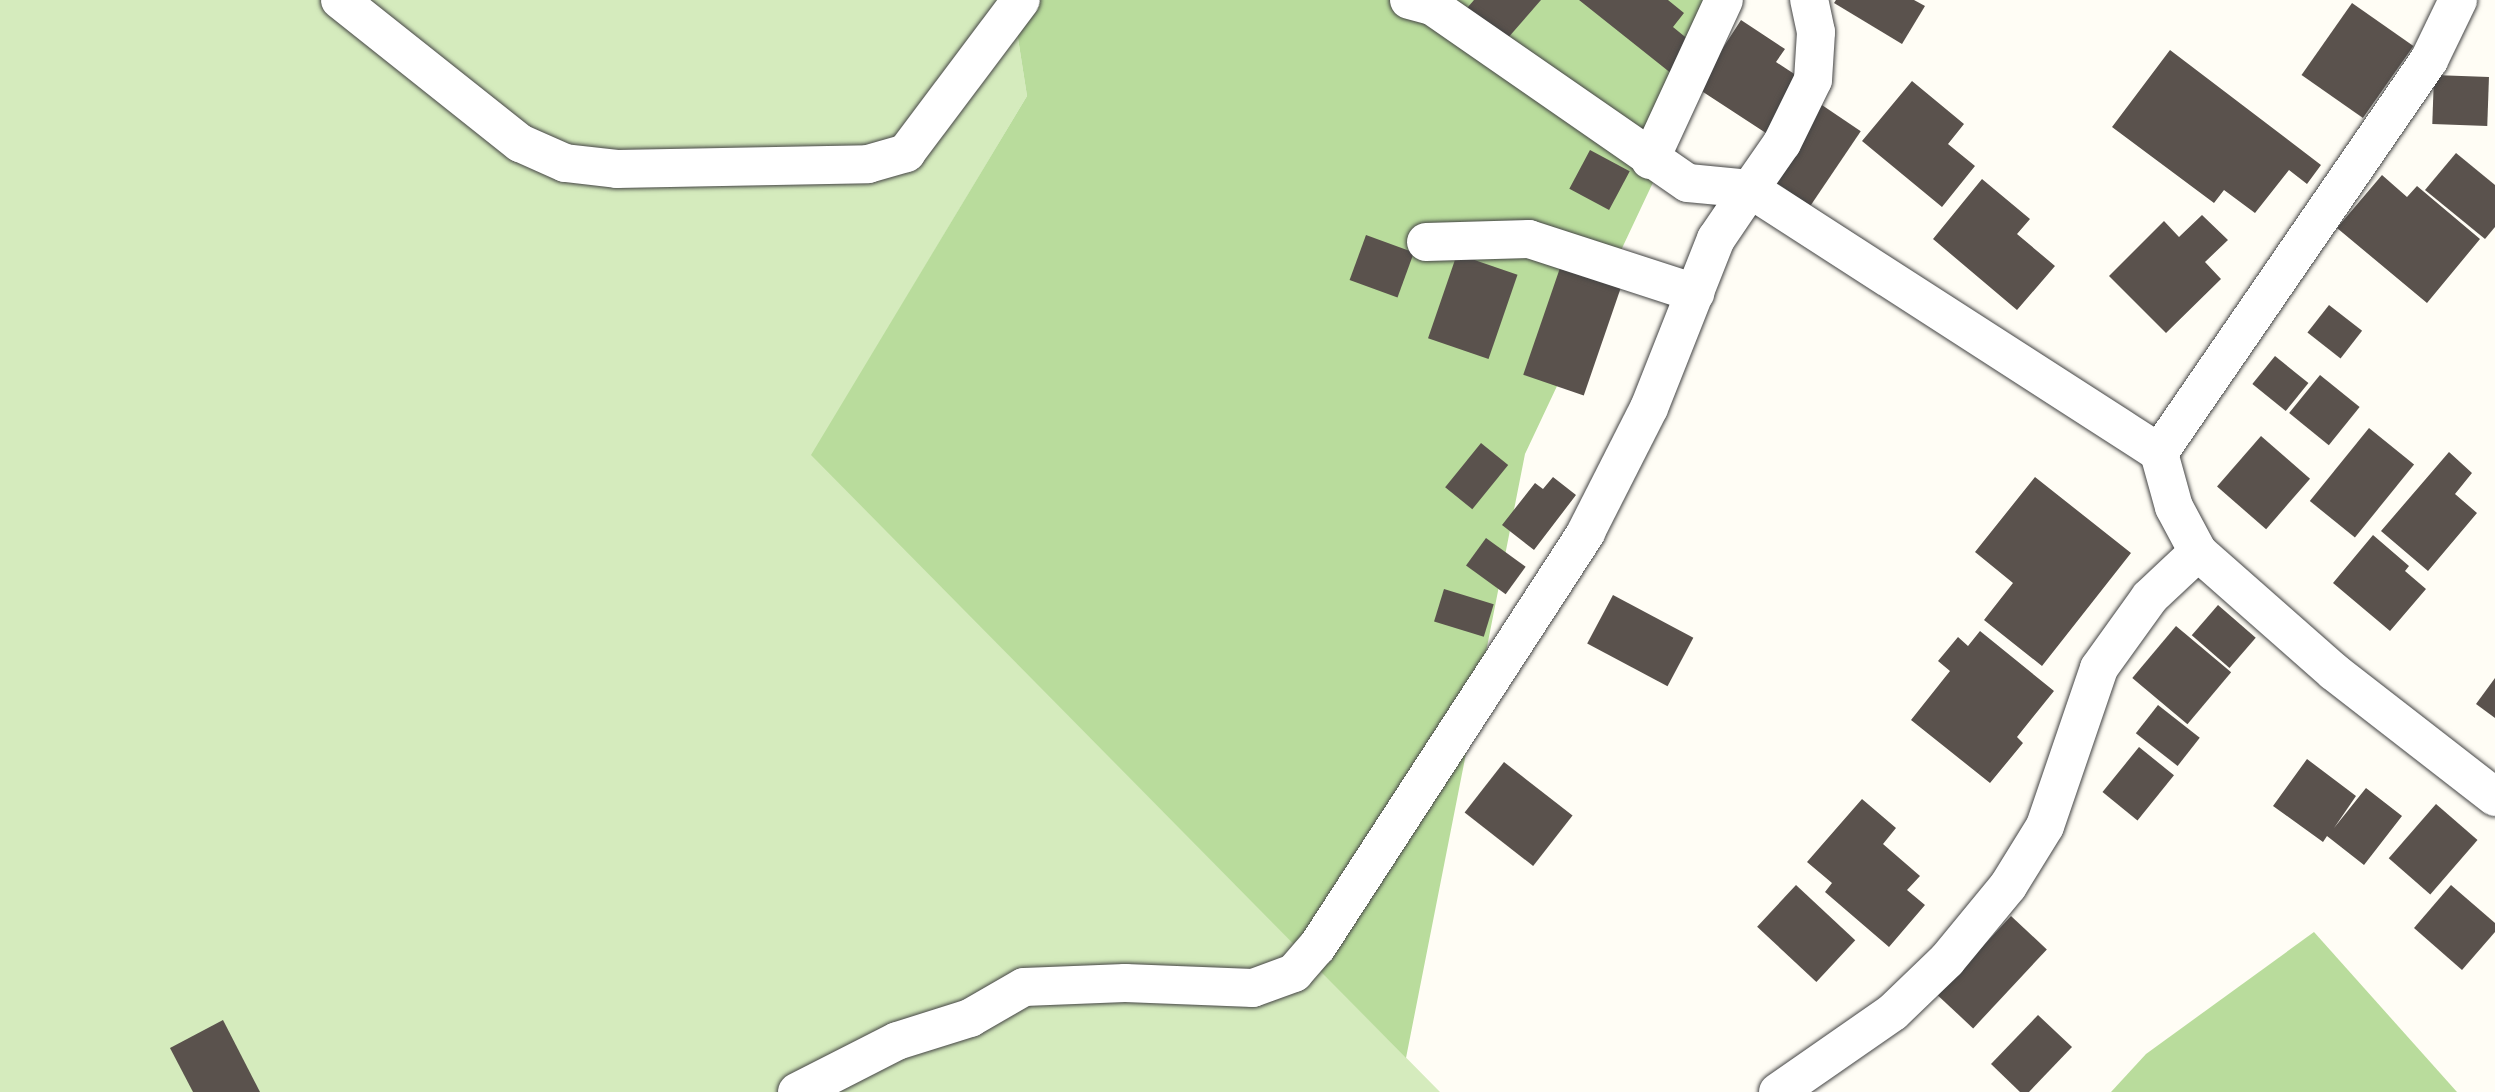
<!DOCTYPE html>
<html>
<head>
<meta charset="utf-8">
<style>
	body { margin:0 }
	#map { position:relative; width:2495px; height:1092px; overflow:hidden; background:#fffdf5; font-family:"Roboto Serif",serif }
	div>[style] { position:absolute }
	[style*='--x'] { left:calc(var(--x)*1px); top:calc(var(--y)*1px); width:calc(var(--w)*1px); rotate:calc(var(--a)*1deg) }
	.green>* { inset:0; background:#d5ebbd }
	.forest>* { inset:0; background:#b9dc9c }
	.building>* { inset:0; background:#5a524d; transform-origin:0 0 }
	.roads { filter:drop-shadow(0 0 2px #444) drop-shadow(0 0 2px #444) }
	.minor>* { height:38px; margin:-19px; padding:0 19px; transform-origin:19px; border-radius:19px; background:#fff }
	span { translate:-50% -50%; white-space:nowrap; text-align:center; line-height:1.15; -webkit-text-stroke:7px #fff; paint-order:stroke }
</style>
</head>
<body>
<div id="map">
	<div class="green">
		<div style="clip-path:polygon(0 0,1012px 0,1027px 96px,812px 455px,1440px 1092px,0 1092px)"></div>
	</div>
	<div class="forest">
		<div style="clip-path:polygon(1012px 0,1739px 0,1525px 454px,1406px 1058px,811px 455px,1027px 96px)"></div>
		<div style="clip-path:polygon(2314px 932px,2457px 1092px,2111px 1092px,2146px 1054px)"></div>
	</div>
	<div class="building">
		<div style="clip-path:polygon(1474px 0,1541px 0,1500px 47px,1462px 14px)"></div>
		<div style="clip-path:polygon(1579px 0,1668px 0,1684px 13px,1673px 27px,1695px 45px,1672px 74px)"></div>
		<div style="clip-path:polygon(1836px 0,1914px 0,1925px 6px,1902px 44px,1834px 3px)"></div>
		<div style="left:2352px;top:3px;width:75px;height:88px;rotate:35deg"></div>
		<div style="clip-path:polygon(1741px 20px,1785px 49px,1776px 62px,1808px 83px,1772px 137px,1697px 88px)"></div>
		<div style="clip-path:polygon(2170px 50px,2321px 165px,2307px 184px,2289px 170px,2255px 213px,2224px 190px,2214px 203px,2112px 127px)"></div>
		<div style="left:2434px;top:75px;width:55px;height:49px;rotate:2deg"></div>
		<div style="clip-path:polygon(1912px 81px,1964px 124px,1948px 144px,1975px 166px,1942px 207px,1862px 141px)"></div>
		<div style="left:1816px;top:101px;width:54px;height:90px;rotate:34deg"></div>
		<div style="left:1590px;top:150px;width:45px;height:44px;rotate:28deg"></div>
		<div style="clip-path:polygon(2456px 153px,2495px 185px,2495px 227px,2485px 239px,2425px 190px)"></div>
		<div style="clip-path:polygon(2382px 175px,2407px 197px,2417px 186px,2480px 239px,2427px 303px,2337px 228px)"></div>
		<div style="clip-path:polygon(1982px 179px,2030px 219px,2017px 234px,2055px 266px,2017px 310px,1933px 239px)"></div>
		<div style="clip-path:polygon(2202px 215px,2228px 240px,2205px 262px,2221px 279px,2166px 333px,2109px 276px,2164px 221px,2179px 237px)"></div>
		<div style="left:1366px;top:235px;width:51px;height:48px;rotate:20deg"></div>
		<div style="left:1457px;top:254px;width:64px;height:89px;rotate:19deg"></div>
		<div style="left:1561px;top:265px;width:64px;height:116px;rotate:19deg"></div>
		<div style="left:2329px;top:305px;width:42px;height:35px;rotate:38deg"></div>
		<div style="left:2275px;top:356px;width:43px;height:36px;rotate:39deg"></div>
		<div style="left:2320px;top:375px;width:51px;height:49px;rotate:39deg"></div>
		<div style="left:2369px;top:428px;width:58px;height:94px;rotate:39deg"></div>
		<div style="left:2261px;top:436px;width:65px;height:67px;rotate:41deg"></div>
		<div style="left:1481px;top:443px;width:35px;height:57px;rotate:39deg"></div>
		<div style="clip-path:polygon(2449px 452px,2472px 473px,2455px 494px,2477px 513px,2428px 571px,2381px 531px)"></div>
		<div style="clip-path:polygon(1553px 477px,1576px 495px,1534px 550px,1502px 525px,1535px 483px,1543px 489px)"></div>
		<div style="clip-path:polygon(2035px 477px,2131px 553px,2042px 666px,1984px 620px,2013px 583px,1975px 552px)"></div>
		<div style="clip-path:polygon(2373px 535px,2409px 566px,2405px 571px,2426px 589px,2390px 631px,2333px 583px)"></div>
		<div style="left:1486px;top:538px;width:49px;height:34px;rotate:36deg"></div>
		<div style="left:1444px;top:589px;width:52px;height:34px;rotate:17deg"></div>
		<div style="left:1613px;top:595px;width:91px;height:55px;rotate:28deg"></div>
		<div style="left:2218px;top:605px;width:50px;height:40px;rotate:41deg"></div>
		<div style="left:2176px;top:626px;width:72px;height:68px;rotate:40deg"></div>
		<div style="clip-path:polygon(1980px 631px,2054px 691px,2017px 737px,2023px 743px,1990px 783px,1911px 720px,1950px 671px,1938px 661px,1958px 637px,1968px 646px)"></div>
		<div style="clip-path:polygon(2495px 678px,2495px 718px,2476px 704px)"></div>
		<div style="left:2158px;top:705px;width:53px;height:36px;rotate:38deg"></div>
		<div style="left:2139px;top:747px;width:45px;height:58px;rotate:39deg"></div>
		<div style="clip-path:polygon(2307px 759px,2356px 796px,2334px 828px,2366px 788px,2402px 816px,2364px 865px,2327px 836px,2323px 842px,2273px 806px)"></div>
		<div style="left:1504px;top:762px;width:87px;height:64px;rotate:38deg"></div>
		<div style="clip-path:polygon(1862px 799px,1896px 828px,1883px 844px,1920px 876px,1907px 890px,1925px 905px,1889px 947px,1825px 892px,1832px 883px,1807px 862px)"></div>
		<div style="left:2436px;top:804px;width:55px;height:72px;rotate:41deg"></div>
		<div style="left:1796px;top:885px;width:81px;height:57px;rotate:43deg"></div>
		<div style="clip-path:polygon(2451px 885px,2495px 923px,2495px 932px,2462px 970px,2414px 928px)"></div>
		<div style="left:2011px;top:916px;width:49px;height:108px;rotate:43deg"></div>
		<div style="clip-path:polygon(2038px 1015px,2072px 1047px,2029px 1092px,2020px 1092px,1991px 1064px)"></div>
		<div style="clip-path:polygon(223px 1020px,260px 1092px,193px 1092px,170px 1048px)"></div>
	</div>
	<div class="roads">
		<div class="minor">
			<div style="--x:340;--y:0;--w:230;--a:38.5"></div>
			<div style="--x:520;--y:143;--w:49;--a:24"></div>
			<div style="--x:565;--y:163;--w:52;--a:6.6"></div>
			<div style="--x:617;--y:169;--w:251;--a:-1.1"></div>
			<div style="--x:868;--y:164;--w:40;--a:-16"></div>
			<div style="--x:906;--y:153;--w:191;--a:-53.1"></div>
			<div style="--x:1409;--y:0;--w:24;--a:15"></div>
			<div style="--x:1432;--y:6;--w:311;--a:34.7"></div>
			<div style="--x:1688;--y:183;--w:62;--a:5.5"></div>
			<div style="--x:1750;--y:189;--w:56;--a:-55.2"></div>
			<div style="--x:1782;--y:143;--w:70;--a:-63.8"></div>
			<div style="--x:1813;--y:80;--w:48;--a:-86.4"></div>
			<div style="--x:1816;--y:32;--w:33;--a:-102"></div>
			<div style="--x:2458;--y:0;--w:67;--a:115.8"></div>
			<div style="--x:2429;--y:60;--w:477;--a:124.5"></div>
			<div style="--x:2159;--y:453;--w:56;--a:74.5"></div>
			<div style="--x:2174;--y:507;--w:51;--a:61.9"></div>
			<div style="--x:2198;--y:552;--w:181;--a:41.4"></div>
			<div style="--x:2334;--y:672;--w:204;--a:37.8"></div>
			<div style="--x:1650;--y:160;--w:176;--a:-65.2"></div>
			<div style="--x:1426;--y:242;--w:103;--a:-1.7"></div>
			<div style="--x:1529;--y:239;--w:175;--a:18"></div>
			<div style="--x:797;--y:1092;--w:112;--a:-27"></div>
			<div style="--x:897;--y:1041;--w:77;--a:-17.5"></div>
			<div style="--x:970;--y:1018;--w:62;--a:-29.9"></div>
			<div style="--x:1024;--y:987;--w:101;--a:-2.3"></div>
			<div style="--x:1125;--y:983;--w:128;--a:2.2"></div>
			<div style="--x:1253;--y:988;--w:44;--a:-20.1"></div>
			<div style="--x:1294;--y:973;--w:35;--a:-49"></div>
			<div style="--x:1317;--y:947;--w:495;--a:-57"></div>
			<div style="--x:1586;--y:532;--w:139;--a:-63.1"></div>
			<div style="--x:1649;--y:408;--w:182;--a:-68.4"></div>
			<div style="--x:1716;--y:239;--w:60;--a:-55.8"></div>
			<div style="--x:1750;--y:189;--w:487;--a:32.8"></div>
			<div style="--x:1778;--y:1092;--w:140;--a:-34.8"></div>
			<div style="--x:1893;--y:1012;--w:75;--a:-43.9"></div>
			<div style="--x:1947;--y:960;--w:96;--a:-50.5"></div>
			<div style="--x:2008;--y:886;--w:70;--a:-58.3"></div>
			<div style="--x:2045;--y:826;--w:167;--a:-71.1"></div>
			<div style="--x:2099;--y:668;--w:87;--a:-54.3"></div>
			<div style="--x:2150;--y:597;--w:66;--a:-43.2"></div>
		</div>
	</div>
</div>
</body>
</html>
